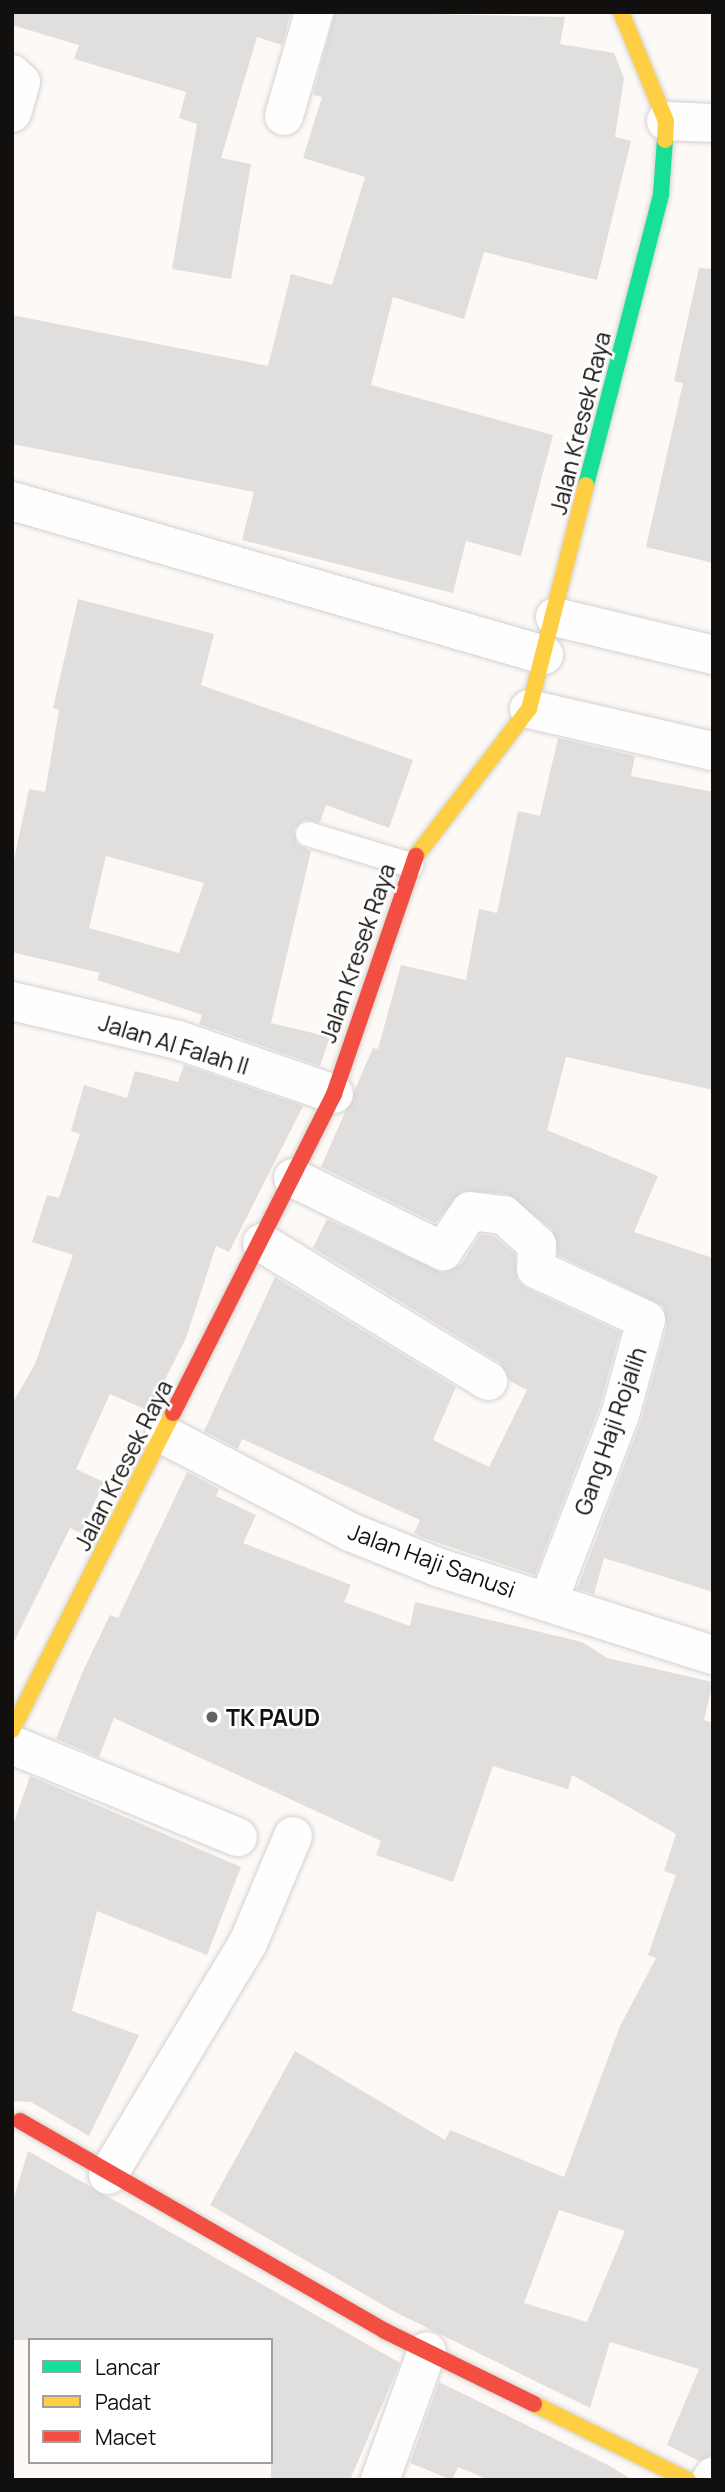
<!DOCTYPE html>
<html>
<head>
<meta charset="utf-8">
<style>
	body { margin:0 }
	#map { position:relative; width:725px; height:2492px; overflow:hidden; background:#fcf9f6; font-family:Manrope,sans-serif }
	div>[style] { position:absolute }
	[style*='--x'] { left:calc(var(--x)*1px); top:calc(var(--y)*1px); width:calc(var(--w)*1px); rotate:calc(var(--a)*1deg) }
	.building>* { inset:0; background:#e1dfdd }
	.roads { filter:drop-shadow(0 0 2px #d4d1d0) drop-shadow(0 0 2px #d4d1d0) }
	.lane>* { height:24px; margin:-12px; padding:0 12px; transform-origin:12px; border-radius:12px; background:#fffefe }
	.street>* { height:38px; margin:-19px; padding:0 19px; transform-origin:19px; border-radius:19px; background:#fffefe }
	.fast>* { height:16px; margin:-8px; padding:0 8px; transform-origin:8px; border-radius:8px; background:#16e098 }
	.slow>* { height:16px; margin:-8px; padding:0 8px; transform-origin:8px; border-radius:8px; background:#ffcf43 }
	.jam>* { height:16px; margin:-8px; padding:0 8px; transform-origin:8px; border-radius:8px; background:#f24e42 }
	.dots>* { width:19px; height:19px; translate:-50% -50%; box-sizing:border-box; border:4px solid #fff; border-radius:50% }
	span { translate:-50% -50%; white-space:nowrap; text-align:center; line-height:1.15; -webkit-text-stroke:5px #fff; paint-order:stroke }
	.street-label { font-size:23px; color:#12100e }
	.poi-label { font-size:23px; color:#12100e; font-weight:700 }
	.left { translate:0 -50%; text-align:left }
	.frame { position:absolute; inset:0; border:14px solid #12100e; pointer-events:none }
	.legend { position:absolute; left:28px; top:2338px; width:245px; height:126px; box-sizing:border-box; background:#fff; border:2px solid #a09f9f; margin:0; padding:9px 12px; list-style:none; font-size:21px; color:#12100e }
	.legend li { display:flex; align-items:center; gap:14px; height:35px }
	.legend b { width:35px; border:2px solid #a09f9f }
</style>
</head>
<body>
<div id="map">
	<div class="building">
		<div style="clip-path:polygon(12px 12px,291px 12px,282px 45px,257px 37px,221px 158px,251px 164px,231px 279px,172px 269px,197px 124px,179px 118px,186px 92px,74px 59px,79px 45px,12px 25px)"></div>
		<div style="clip-path:polygon(335px 12px,565px 17px,560px 44px,614px 53px,624px 78px,615px 137px,631px 141px,597px 280px,484px 252px,464px 319px,393px 297px,371px 385px,553px 435px,521px 556px,466px 541px,453px 593px,242px 540px,254px 492px,12px 444px,12px 315px,268px 366px,291px 274px,332px 285px,365px 177px,303px 158px,322px 97px,313px 95px)"></div>
		<div style="clip-path:polygon(699px 268px,713px 269px,713px 563px,646px 547px,683px 383px,674px 381px)"></div>
		<div style="clip-path:polygon(evenodd,78px 599px,214px 634px,201px 685px,413px 760px,389px 828px,326px 805px,320px 822px,304px 820px,294px 829px,297px 844px,311px 851px,271px 1023px,330px 1037px,320px 1066px,199px 1024px,202px 1015px,97px 980px,100px 973px,12px 952px,12px 869px,29px 789px,45px 792px,59px 710px,53px 708px,78px 599px,106px 856px,204px 883px,179px 953px,89px 928px,106px 856px)"></div>
		<div style="clip-path:polygon(558px 738px,635px 756px,631px 776px,713px 792px,713px 1090px,566px 1057px,547px 1130px,658px 1176px,634px 1232px,713px 1258px,713px 1592px,604px 1558px,594px 1594px,577px 1589px,641px 1421px,667px 1326px,663px 1306px,558px 1255px,552px 1229px,507px 1194px,462px 1191px,435px 1223px,321px 1167px,373px 1048px,378px 1049px,401px 965px,466px 980px,479px 909px,497px 913px,518px 811px,540px 816px)"></div>
		<div style="clip-path:polygon(184px 1065px,303px 1106px,229px 1252px,216px 1246px,186px 1338px,149px 1411px,110px 1394px,76px 1469px,104px 1482px,81px 1533px,70px 1528px,12px 1646px,12px 1404px,35px 1364px,73px 1255px,32px 1242px,47px 1195px,59px 1198px,80px 1134px,71px 1131px,84px 1085px,127px 1098px,135px 1071px,178px 1082px)"></div>
		<div style="clip-path:polygon(327px 1219px,443px 1273px,461px 1264px,481px 1234px,494px 1236px,515px 1254px,517px 1280px,526px 1288px,620px 1332px,599px 1408px,535px 1575px,421px 1537px,414px 1533px,420px 1520px,242px 1439px,238px 1449px,204px 1431px,275px 1277px,456px 1387px,433px 1440px,489px 1467px,527px 1390px,510px 1381px,499px 1362px,313px 1248px)"></div>
		<div style="clip-path:polygon(evenodd,187px 1472px,219px 1489px,216px 1496px,256px 1515px,243px 1543px,351px 1585px,344px 1602px,410px 1626px,415px 1602px,582px 1642px,607px 1658px,713px 1682px,704px 1720px,713px 1723px,713px 2455px,699px 2461px,667px 2445px,699px 2369px,610px 2342px,590px 2408px,395px 2312px,210px 2205px,295px 2051px,445px 2140px,450px 2130px,564px 2177px,620px 2026px,656px 1958px,648px 1955px,676px 1875px,664px 1871px,676px 1834px,572px 1775px,568px 1789px,493px 1766px,453px 1882px,376px 1855px,381px 1841px,114px 1718px,99px 1757px,56px 1739px,82px 1673px,110px 1615px,118px 1618px,187px 1472px,559px 2210px,625px 2231px,587px 2322px,524px 2303px,559px 2210px)"></div>
		<div style="clip-path:polygon(30px 1776px,241px 1867px,207px 1955px,97px 1911px,72px 2011px,139px 2035px,89px 2136px,31px 2102px,12px 2101px,12px 1828px)"></div>
		<div style="clip-path:polygon(28px 2151px,400px 2363px,350px 2480px,271px 2480px,271px 2340px,12px 2340px,12px 2204px)"></div>
		<div style="clip-path:polygon(439px 2382px,606px 2464px,633px 2480px,489px 2480px,458px 2467px,452px 2480px,410px 2463px)"></div>
	</div>
	<div class="roads">
		<div class="lane">
			<div style="--x:308;--y:834;--w:108;--a:16.8"></div>
		</div>
		<div class="street">
			<div style="--x:12;--y:74;--w:12;--a:42"></div>
			<div style="--x:21;--y:82;--w:32;--a:106"></div>
			<div style="--x:284;--y:116;--w:108;--a:-73.9"></div>
			<div style="--x:666;--y:121;--w:47;--a:2.4"></div>
			<div style="--x:12;--y:501;--w:554;--a:16.14"></div>
			<div style="--x:555;--y:617;--w:163;--a:13.5"></div>
			<div style="--x:529;--y:709;--w:189;--a:12.9"></div>
			<div style="--x:12;--y:1001;--w:171;--a:13.2"></div>
			<div style="--x:178;--y:1040;--w:165;--a:19.1"></div>
			<div style="--x:293;--y:1178;--w:167;--a:26"></div>
			<div style="--x:443;--y:1251;--w:48;--a:-56"></div>
			<div style="--x:470;--y:1211;--w:34;--a:7"></div>
			<div style="--x:504;--y:1215;--w:45;--a:42.3"></div>
			<div style="--x:537;--y:1245;--w:24;--a:92"></div>
			<div style="--x:536;--y:1269;--w:121;--a:24.9"></div>
			<div style="--x:646;--y:1320;--w:98;--a:105.3"></div>
			<div style="--x:620;--y:1415;--w:200;--a:111.1"></div>
			<div style="--x:262;--y:1243;--w:265;--a:31.4"></div>
			<div style="--x:164;--y:1435;--w:210;--a:27.5"></div>
			<div style="--x:350;--y:1532;--w:97;--a:21.8"></div>
			<div style="--x:440;--y:1568;--w:287;--a:17.7"></div>
			<div style="--x:12;--y:1745;--w:244;--a:22.2"></div>
			<div style="--x:108;--y:2175;--w:271;--a:-58.9"></div>
			<div style="--x:248;--y:1943;--w:116;--a:-67.2"></div>
			<div style="--x:380;--y:2480;--w:137;--a:-70"></div>
			<div style="--x:711;--y:2480;--w:4;--a:-56"></div>
		</div>
		<div class="fast">
			<div style="--x:586;--y:485;--w:301;--a:-75.5"></div>
			<div style="--x:661;--y:194;--w:54;--a:-85.8"></div>
		</div>
		<div class="slow">
			<div style="--x:621;--y:12;--w:118;--a:67.6"></div>
			<div style="--x:666;--y:121;--w:19;--a:93"></div>
			<div style="--x:416;--y:856;--w:185;--a:-52.5"></div>
			<div style="--x:529;--y:709;--w:231;--a:-75.7"></div>
			<div style="--x:12;--y:1730;--w:356;--a:-63.1"></div>
			<div style="--x:534;--y:2404;--w:172;--a:26.3"></div>
		</div>
		<div class="jam">
			<div style="--x:173;--y:1413;--w:357;--a:-63.2"></div>
			<div style="--x:334;--y:1094;--w:252;--a:-71"></div>
			<div style="--x:20;--y:2121;--w:421;--a:29.9"></div>
			<div style="--x:385;--y:2331;--w:166;--a:26.1"></div>
		</div>
	</div>
	<div class="dots">
		<div style="left:212px;top:1717px;background:#64625f"></div>
	</div>
	<div class="street-label">
		<span style="left:580px;top:423px;rotate:-76deg">Jalan Kresek Raya</span>
		<span style="left:357px;top:953px;rotate:-71deg">Jalan Kresek Raya</span>
		<span style="left:174px;top:1044px;rotate:17deg">Jalan Al Falah II</span>
		<span style="left:610px;top:1431px;rotate:-71deg">Gang Haji Rojalih</span>
		<span style="left:123px;top:1465px;rotate:-63deg">Jalan Kresek Raya</span>
		<span style="left:432px;top:1560px;rotate:20deg">Jalan Haji Sanusi</span>
	</div>
	<div class="poi-label">
		<span class="left" style="left:226px;top:1717px">TK PAUD</span>
	</div>
	<div class="frame"></div>
	<ul class="legend">
	<li><b style="height:9px;background:#16e098"></b>Lancar</li>
	<li><b style="height:9px;background:#ffcf43"></b>Padat</li>
	<li><b style="height:9px;background:#f24e42"></b>Macet</li>
	</ul>
</div>
</body>
</html>
